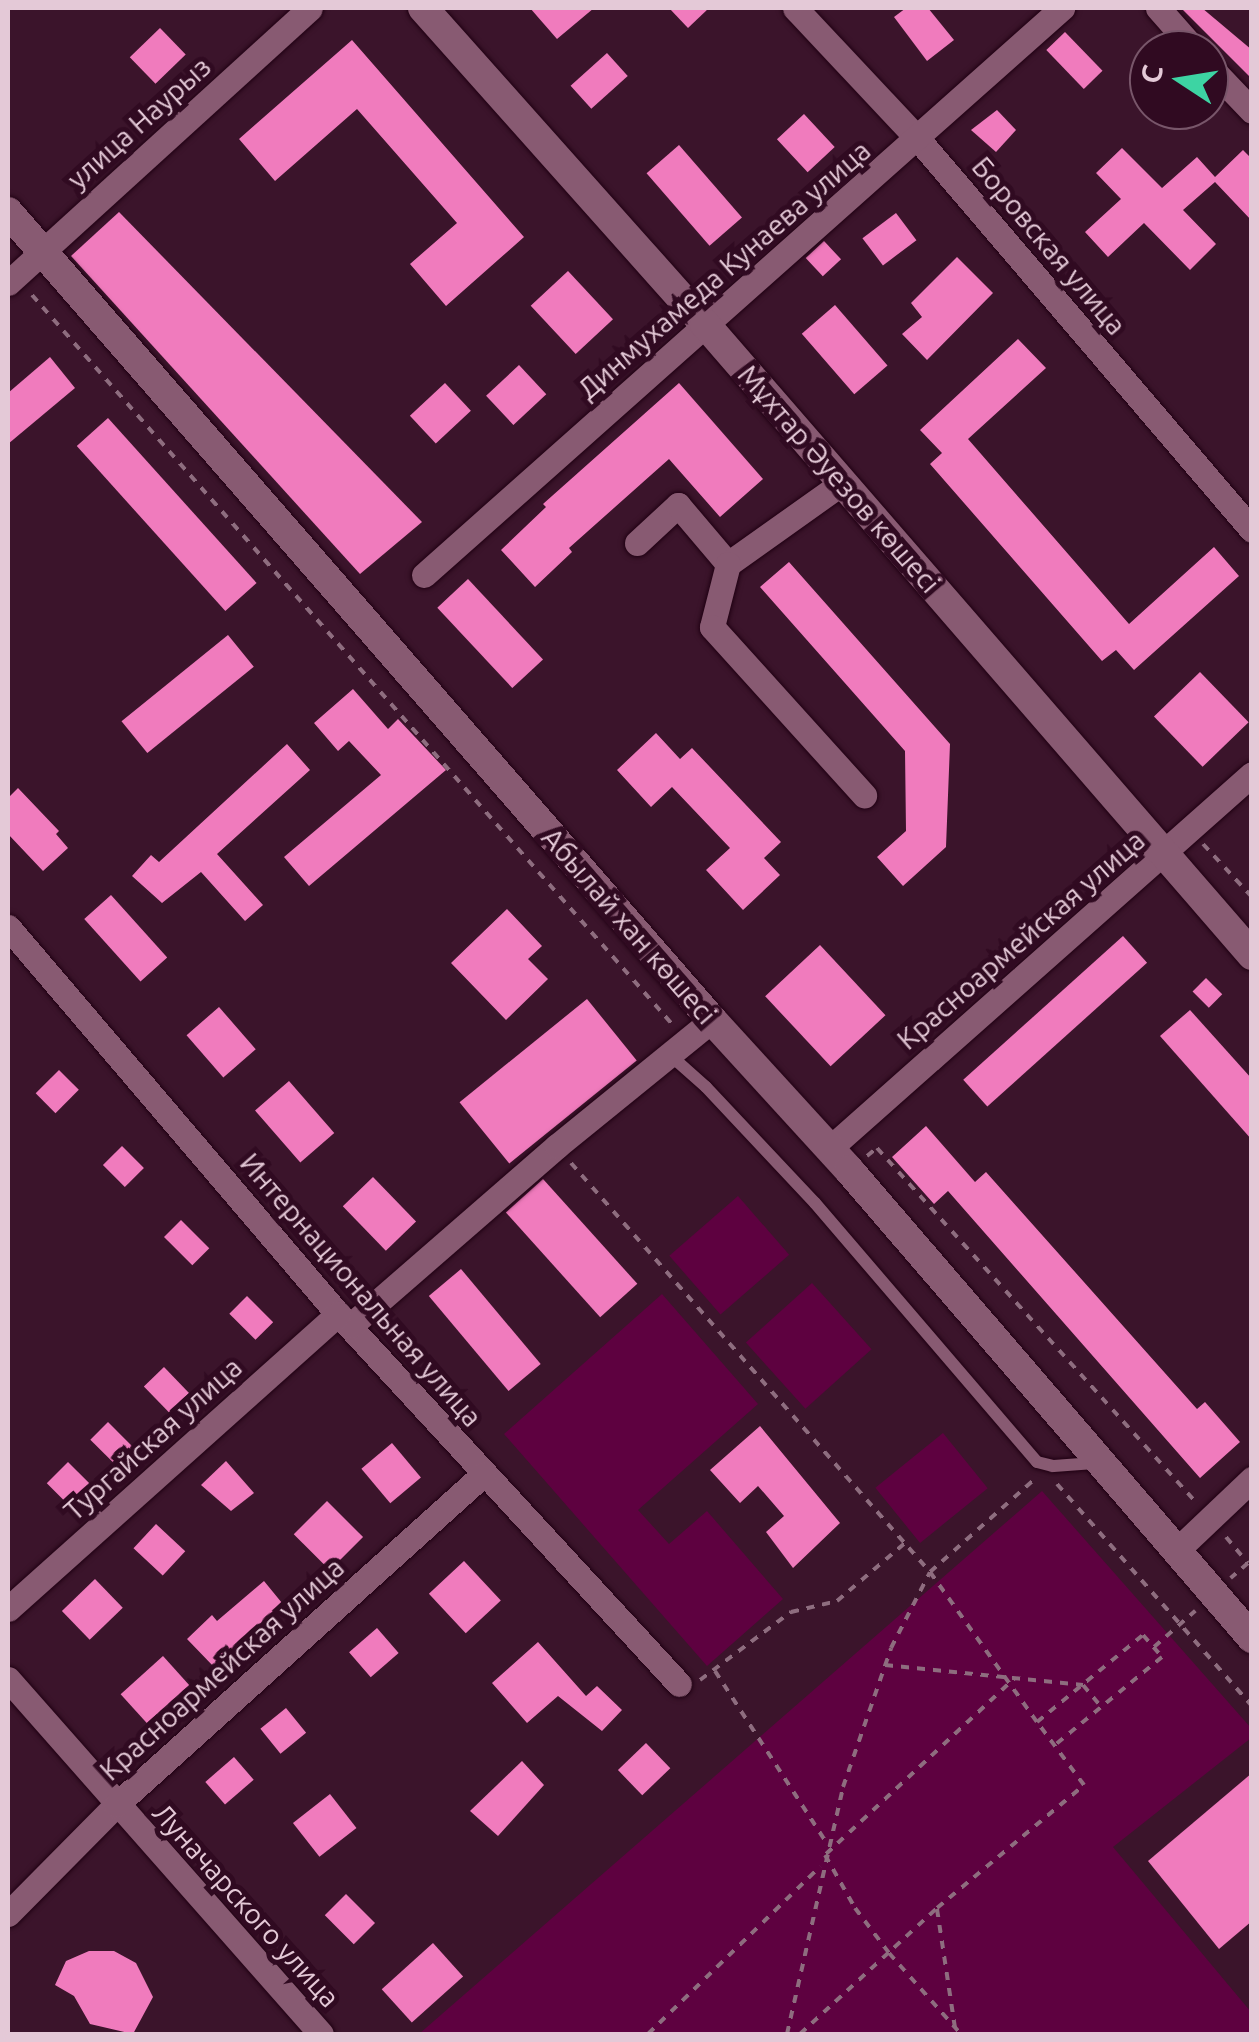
<!DOCTYPE html>
<html>
<head>
<meta charset="utf-8">
<style>
	body { margin:0 }
	#map { position:relative; width:1259px; height:2042px; overflow:hidden; background:#3b142b; font-family:Ubuntu,sans-serif }
	div>[style] { position:absolute }
	[style*='--x'] { left:calc(var(--x)*1px); top:calc(var(--y)*1px); width:calc(var(--w)*1px); rotate:calc(var(--a)*1deg) }
	.green>* { inset:0; background:#5e0140; transform-origin:0 0 }
	.building>* { inset:0; background:#f07bbd; transform-origin:0 0 }
	.path>* { height:4px; margin-top:-2px; transform-origin:0; background:repeating-linear-gradient(90deg,#8e6d7f 0 8px,transparent 0 16px) }
	.roads { filter:drop-shadow(0 0 2px #200013) drop-shadow(0 0 2px #200013) }
	.lane>* { height:12px; margin:-6px; padding:0 6px; transform-origin:6px; border-radius:6px; background:#885a72 }
	.street>* { height:25px; margin:-12.5px; padding:0 12.5px; transform-origin:12.5px; border-radius:12.5px; background:#885a72 }
	.secondary>* { height:30px; margin:-15px; padding:0 15px; transform-origin:15px; border-radius:15px; background:#885a72 }
	span { translate:-50% -50%; white-space:nowrap; text-align:center; line-height:1.15; -webkit-text-stroke:10px #300a21; paint-order:stroke }
	.street-label { font-size:28px; color:#e4c9d7 }
	.frame { position:absolute; inset:0; border:10px solid #e4c9d7; pointer-events:none }
	.north { position:absolute; left:1129px; top:30px; width:100px; height:100px; box-sizing:border-box; background:#300a21; border:2px solid #78566a; border-radius:50%; rotate:282deg; font-size:28px; font-weight:700; line-height:40px; text-align:center; color:#e4c9d7 }
	.north::after { content:''; display:block; margin:auto; width:35px; height:45px; background:#3dd4a3; clip-path:polygon(50% 0,100% 100%,50% 72%,0 100%) }
</style>
</head>
<body>
<div id="map">
	<div class="green">
		<div style="left:738px;top:1196px;width:78px;height:91px;rotate:49deg"></div>
		<div style="left:812px;top:1283px;width:89px;height:89px;rotate:48deg"></div>
		<div style="clip-path:polygon(662px 1294px,758px 1404px,638px 1510px,669px 1544px,707px 1511px,783px 1599px,707px 1666px,504px 1434px)"></div>
		<div style="left:943px;top:1433px;width:71px;height:87px;rotate:51deg"></div>
		<div style="clip-path:polygon(1042px 1491px,1251px 1728px,1251px 1738px,1113px 1847px,1251px 2012px,1251px 2034px,419px 2034px)"></div>
	</div>
	<div class="building">
		<div style="clip-path:polygon(530px 8px,594px 8px,557px 39px)"></div>
		<div style="clip-path:polygon(669px 8px,709px 8px,688px 28px)"></div>
		<div style="clip-path:polygon(906px 8px,928px 8px,954px 40px,927px 61px,894px 17px)"></div>
		<div style="clip-path:polygon(1181px 8px,1202px 8px,1252px 50px,1252px 79px)"></div>
		<div style="left:160px;top:28px;width:37px;height:42px;rotate:46deg"></div>
		<div style="left:1065px;top:32px;width:54px;height:26px;rotate:46deg"></div>
		<div style="clip-path:polygon(352px 40px,524px 237px,446px 306px,410px 264px,457px 223px,357px 109px,275px 181px,239px 139px)"></div>
		<div style="left:607px;top:53px;width:31px;height:49px;rotate:48deg"></div>
		<div style="clip-path:polygon(997px 110px,1016px 130px,996px 152px,971px 130px)"></div>
		<div style="left:804px;top:114px;width:45px;height:37px;rotate:47deg"></div>
		<div style="left:679px;top:145px;width:96px;height:43px;rotate:49deg"></div>
		<div style="clip-path:polygon(1122px 148px,1162px 188px,1197px 157px,1215px 177px,1243px 150px,1252px 159px,1252px 221px,1215px 182px,1183px 210px,1216px 244px,1190px 270px,1144px 223px,1108px 257px,1085px 232px,1121px 199px,1096px 173px)"></div>
		<div style="clip-path:polygon(119px 212px,422px 522px,360px 574px,71px 256px)"></div>
		<div style="left:896px;top:213px;width:34px;height:42px;rotate:53deg"></div>
		<div style="left:824px;top:241px;width:25px;height:25px;rotate:47deg"></div>
		<div style="clip-path:polygon(957px 257px,993px 293px,927px 360px,902px 334px,922px 317px,911px 303px)"></div>
		<div style="left:568px;top:271px;width:66px;height:51px;rotate:47deg"></div>
		<div style="left:835px;top:305px;width:80px;height:44px;rotate:49deg"></div>
		<div style="clip-path:polygon(1018px 339px,1046px 368px,968px 439px,1129px 624px,1214px 547px,1239px 576px,1134px 670px,1116px 650px,1102px 661px,930px 464px,942px 453px,920px 430px)"></div>
		<div style="clip-path:polygon(50px 357px,75px 388px,8px 444px,8px 393px)"></div>
		<div style="left:519px;top:365px;width:40px;height:45px;rotate:47deg"></div>
		<div style="left:445px;top:383px;width:38px;height:48px;rotate:47deg"></div>
		<div style="clip-path:polygon(679px 383px,763px 479px,720px 517px,669px 459px,569px 548px,572px 552px,535px 587px,501px 550px,546px 507px,543px 504px)"></div>
		<div style="left:108px;top:418px;width:222px;height:42px;rotate:48deg"></div>
		<div style="clip-path:polygon(789px 562px,950px 744px,946px 847px,903px 886px,877px 857px,906px 831px,905px 751px,760px 587px)"></div>
		<div style="left:468px;top:579px;width:110px;height:42px;rotate:47deg"></div>
		<div style="left:228px;top:635px;width:41px;height:137px;rotate:51deg"></div>
		<div style="left:1200px;top:672px;width:70px;height:64px;rotate:46deg"></div>
		<div style="clip-path:polygon(353px 689px,388px 729px,398px 719px,446px 770px,309px 886px,284px 857px,381px 775px,349px 741px,338px 751px,314px 723px)"></div>
		<div style="clip-path:polygon(656px 733px,680px 759px,692px 748px,781px 842px,764px 858px,780px 875px,743px 910px,706px 870px,730px 848px,672px 787px,651px 807px,617px 770px)"></div>
		<div style="clip-path:polygon(287px 744px,310px 770px,217px 854px,263px 905px,245px 921px,201px 872px,162px 903px,132px 876px,151px 855px,159px 862px)"></div>
		<div style="clip-path:polygon(18px 788px,59px 831px,56px 834px,68px 848px,43px 871px,8px 834px,8px 798px)"></div>
		<div style="left:111px;top:895px;width:84px;height:36px;rotate:48deg"></div>
		<div style="clip-path:polygon(507px 909px,542px 946px,528px 959px,548px 979px,506px 1020px,451px 963px)"></div>
		<div style="left:1123px;top:936px;width:36px;height:215px;rotate:48deg"></div>
		<div style="left:820px;top:945px;width:96px;height:75px;rotate:47deg"></div>
		<div style="left:1206px;top:978px;width:23px;height:19px;rotate:45deg"></div>
		<div style="left:587px;top:999px;width:79px;height:164px;rotate:51deg"></div>
		<div style="left:219px;top:1007px;width:56px;height:43px;rotate:49deg"></div>
		<div style="clip-path:polygon(1190px 1010px,1252px 1079px,1252px 1140px,1160px 1036px)"></div>
		<div style="left:59px;top:1070px;width:28px;height:33px;rotate:45deg"></div>
		<div style="left:289px;top:1081px;width:69px;height:45px;rotate:49deg"></div>
		<div style="clip-path:polygon(926px 1126px,975px 1182px,986px 1172px,1197px 1409px,1205px 1402px,1240px 1442px,1200px 1478px,948px 1191px,934px 1204px,892px 1157px)"></div>
		<div style="left:122px;top:1146px;width:31px;height:27px;rotate:45deg"></div>
		<div style="left:373px;top:1177px;width:62px;height:42px;rotate:46deg"></div>
		<div style="left:543px;top:1179px;width:141px;height:50px;rotate:48deg"></div>
		<div style="left:181px;top:1220px;width:40px;height:24px;rotate:45deg"></div>
		<div style="left:461px;top:1269px;width:124px;height:42px;rotate:50deg"></div>
		<div style="left:247px;top:1296px;width:37px;height:25px;rotate:45deg"></div>
		<div style="left:164px;top:1367px;width:36px;height:28px;rotate:46deg"></div>
		<div style="left:108px;top:1422px;width:37px;height:25px;rotate:45deg"></div>
		<div style="clip-path:polygon(760px 1426px,840px 1523px,793px 1568px,766px 1532px,784px 1516px,758px 1486px,740px 1503px,710px 1470px)"></div>
		<div style="left:392px;top:1443px;width:45px;height:40px;rotate:50deg"></div>
		<div style="clip-path:polygon(226px 1461px,254px 1493px,231px 1511px,201px 1485px)"></div>
		<div style="left:68px;top:1462px;width:33px;height:30px;rotate:45deg"></div>
		<div style="left:327px;top:1501px;width:51px;height:47px;rotate:45deg"></div>
		<div style="left:156px;top:1524px;width:40px;height:33px;rotate:43deg"></div>
		<div style="left:464px;top:1561px;width:54px;height:48px;rotate:47deg"></div>
		<div style="left:95px;top:1579px;width:40px;height:46px;rotate:46deg"></div>
		<div style="clip-path:polygon(264px 1581px,282px 1603px,214px 1667px,187px 1639px,212px 1615px,217px 1621px)"></div>
		<div style="left:377px;top:1628px;width:33px;height:37px;rotate:49deg"></div>
		<div style="clip-path:polygon(538px 1642px,586px 1696px,597px 1686px,622px 1710px,602px 1731px,558px 1696px,527px 1723px,492px 1683px)"></div>
		<div style="left:163px;top:1656px;width:39px;height:57px;rotate:48deg"></div>
		<div style="left:286px;top:1708px;width:32px;height:33px;rotate:51deg"></div>
		<div style="left:646px;top:1743px;width:35px;height:39px;rotate:46deg"></div>
		<div style="left:234px;top:1757px;width:30px;height:38px;rotate:49deg"></div>
		<div style="clip-path:polygon(522px 1761px,544px 1785px,498px 1836px,470px 1811px)"></div>
		<div style="clip-path:polygon(1252px 1773px,1252px 1921px,1219px 1949px,1148px 1861px)"></div>
		<div style="left:330px;top:1794px;width:43px;height:47px;rotate:52deg"></div>
		<div style="left:346px;top:1894px;width:41px;height:30px;rotate:45deg"></div>
		<div style="left:433px;top:1943px;width:45px;height:69px;rotate:48deg"></div>
		<div style="clip-path:polygon(89px 1951px,114px 1951px,136px 1963px,153px 1997px,133px 2034px,90px 2024px,74px 1996px,55px 1985px,66px 1961px)"></div>
	</div>
	<div class="path">
		<div style="--x:32;--y:295;--w:970;--a:48.72"></div>
		<div style="--x:1203;--y:844;--w:72;--a:47.2"></div>
		<div style="--x:867;--y:1156;--w:13;--a:-39"></div>
		<div style="--x:877;--y:1148;--w:478;--a:48"></div>
		<div style="--x:571;--y:1163;--w:544;--a:48.72"></div>
		<div style="--x:930;--y:1572;--w:142;--a:-41.6"></div>
		<div style="--x:1057;--y:1484;--w:295;--a:48.7"></div>
		<div style="--x:1226;--y:1537;--w:34;--a:50"></div>
		<div style="--x:1248;--y:1563;--w:23;--a:139"></div>
		<div style="--x:1154;--y:1647;--w:55;--a:-41.3"></div>
		<div style="--x:885;--y:1665;--w:199;--a:5.8"></div>
		<div style="--x:1083;--y:1685;--w:26;--a:50"></div>
		<div style="--x:715;--y:1671;--w:204;--a:57"></div>
		<div style="--x:700;--y:1680;--w:114;--a:-36.8"></div>
		<div style="--x:791;--y:1612;--w:47;--a:-13.4"></div>
		<div style="--x:837;--y:1601;--w:89;--a:-40.5"></div>
		<div style="--x:826;--y:1854;--w:258;--a:-43"></div>
		<div style="--x:825;--y:1855;--w:61;--a:60.5"></div>
		<div style="--x:855;--y:1908;--w:56;--a:52.9"></div>
		<div style="--x:889;--y:1953;--w:108;--a:48.4"></div>
		<div style="--x:937;--y:1909;--w:120;--a:81.4"></div>
		<div style="--x:648;--y:2034;--w:240;--a:-44.2"></div>
		<div style="--x:787;--y:2034;--w:253;--a:-77.2"></div>
		<div style="--x:843;--y:1787;--w:147;--a:-70.9"></div>
		<div style="--x:891;--y:1648;--w:85;--a:-62.8"></div>
		<div style="--x:930;--y:1572;--w:184;--a:54.5"></div>
		<div style="--x:800;--y:2034;--w:186;--a:-42.6"></div>
		<div style="--x:937;--y:1908;--w:192;--a:-39.9"></div>
		<div style="--x:1084;--y:1785;--w:79;--a:-126.7"></div>
		<div style="--x:1037;--y:1722;--w:137;--a:-39.4"></div>
		<div style="--x:1143;--y:1635;--w:29;--a:49"></div>
		<div style="--x:1162;--y:1657;--w:139;--a:140.6"></div>
	</div>
	<div class="roads">
		<div class="lane">
			<div style="--x:670;--y:1055;--w:48;--a:41.6"></div>
			<div style="--x:706;--y:1087;--w:159;--a:46.8"></div>
			<div style="--x:815;--y:1203;--w:341;--a:49.4"></div>
			<div style="--x:1037;--y:1462;--w:16;--a:14"></div>
			<div style="--x:1053;--y:1466;--w:42;--a:-4.1"></div>
		</div>
		<div class="street">
			<div style="--x:795;--y:8;--w:180;--a:46.8"></div>
			<div style="--x:918;--y:139;--w:514;--a:49.5"></div>
			<div style="--x:1158;--y:8;--w:56;--a:48.6"></div>
			<div style="--x:1209;--y:66;--w:62;--a:46.3"></div>
			<div style="--x:8;--y:283;--w:408;--a:-42.3"></div>
			<div style="--x:637;--y:543;--w:56;--a:-42.8"></div>
			<div style="--x:678;--y:505;--w:77;--a:49.7"></div>
			<div style="--x:728;--y:564;--w:140;--a:-35.4"></div>
			<div style="--x:728;--y:564;--w:65;--a:104.3"></div>
			<div style="--x:712;--y:627;--w:227;--a:47.9"></div>
			<div style="--x:424;--y:575;--w:854;--a:-41.63"></div>
			<div style="--x:8;--y:927;--w:509;--a:49.55"></div>
			<div style="--x:338;--y:1314;--w:503;--a:47.34"></div>
			<div style="--x:829;--y:1149;--w:565;--a:-41.56"></div>
			<div style="--x:350;--y:1326;--w:274;--a:-41"></div>
			<div style="--x:557;--y:1146;--w:200;--a:-39.1"></div>
			<div style="--x:1176;--y:1551;--w:105;--a:-43.5"></div>
			<div style="--x:8;--y:1609;--w:443;--a:-41.8"></div>
			<div style="--x:8;--y:1679;--w:473;--a:48.6"></div>
			<div style="--x:8;--y:1914;--w:153;--a:-45.3"></div>
			<div style="--x:116;--y:1805;--w:494;--a:-42"></div>
		</div>
		<div class="secondary">
			<div style="--x:423;--y:8;--w:424;--a:48.3"></div>
			<div style="--x:705;--y:324;--w:835;--a:49.08"></div>
			<div style="--x:8;--y:212;--w:1072;--a:48.93"></div>
			<div style="--x:712;--y:1020;--w:203;--a:47.6"></div>
			<div style="--x:849;--y:1170;--w:618;--a:49.27"></div>
		</div>
	</div>
	<div class="street-label">
		<span style="left:139px;top:123px;rotate:-42deg">улица Наурыз</span>
		<span style="left:1049px;top:246px;rotate:50deg">Боровская улица</span>
		<span style="left:724px;top:270px;rotate:-41deg">Динмухамеда Кунаева улица</span>
		<span style="left:839px;top:479px;rotate:49deg">Мұхтар Әуезов көшесі</span>
		<span style="left:629px;top:926px;rotate:49deg">Абылай хан көшесі</span>
		<span style="left:1021px;top:940px;rotate:-41deg">Красноармейская улица</span>
		<span style="left:361px;top:1290px;rotate:49deg">Интернациональная улица</span>
		<span style="left:153px;top:1439px;rotate:-42deg">Тургайская улица</span>
		<span style="left:222px;top:1669px;rotate:-42deg">Красноармейская улица</span>
		<span style="left:246px;top:1905px;rotate:48deg">Луначарского улица</span>
	</div>
	<div class="frame"></div>
	<div class="north">С</div>
</div>
</body>
</html>
